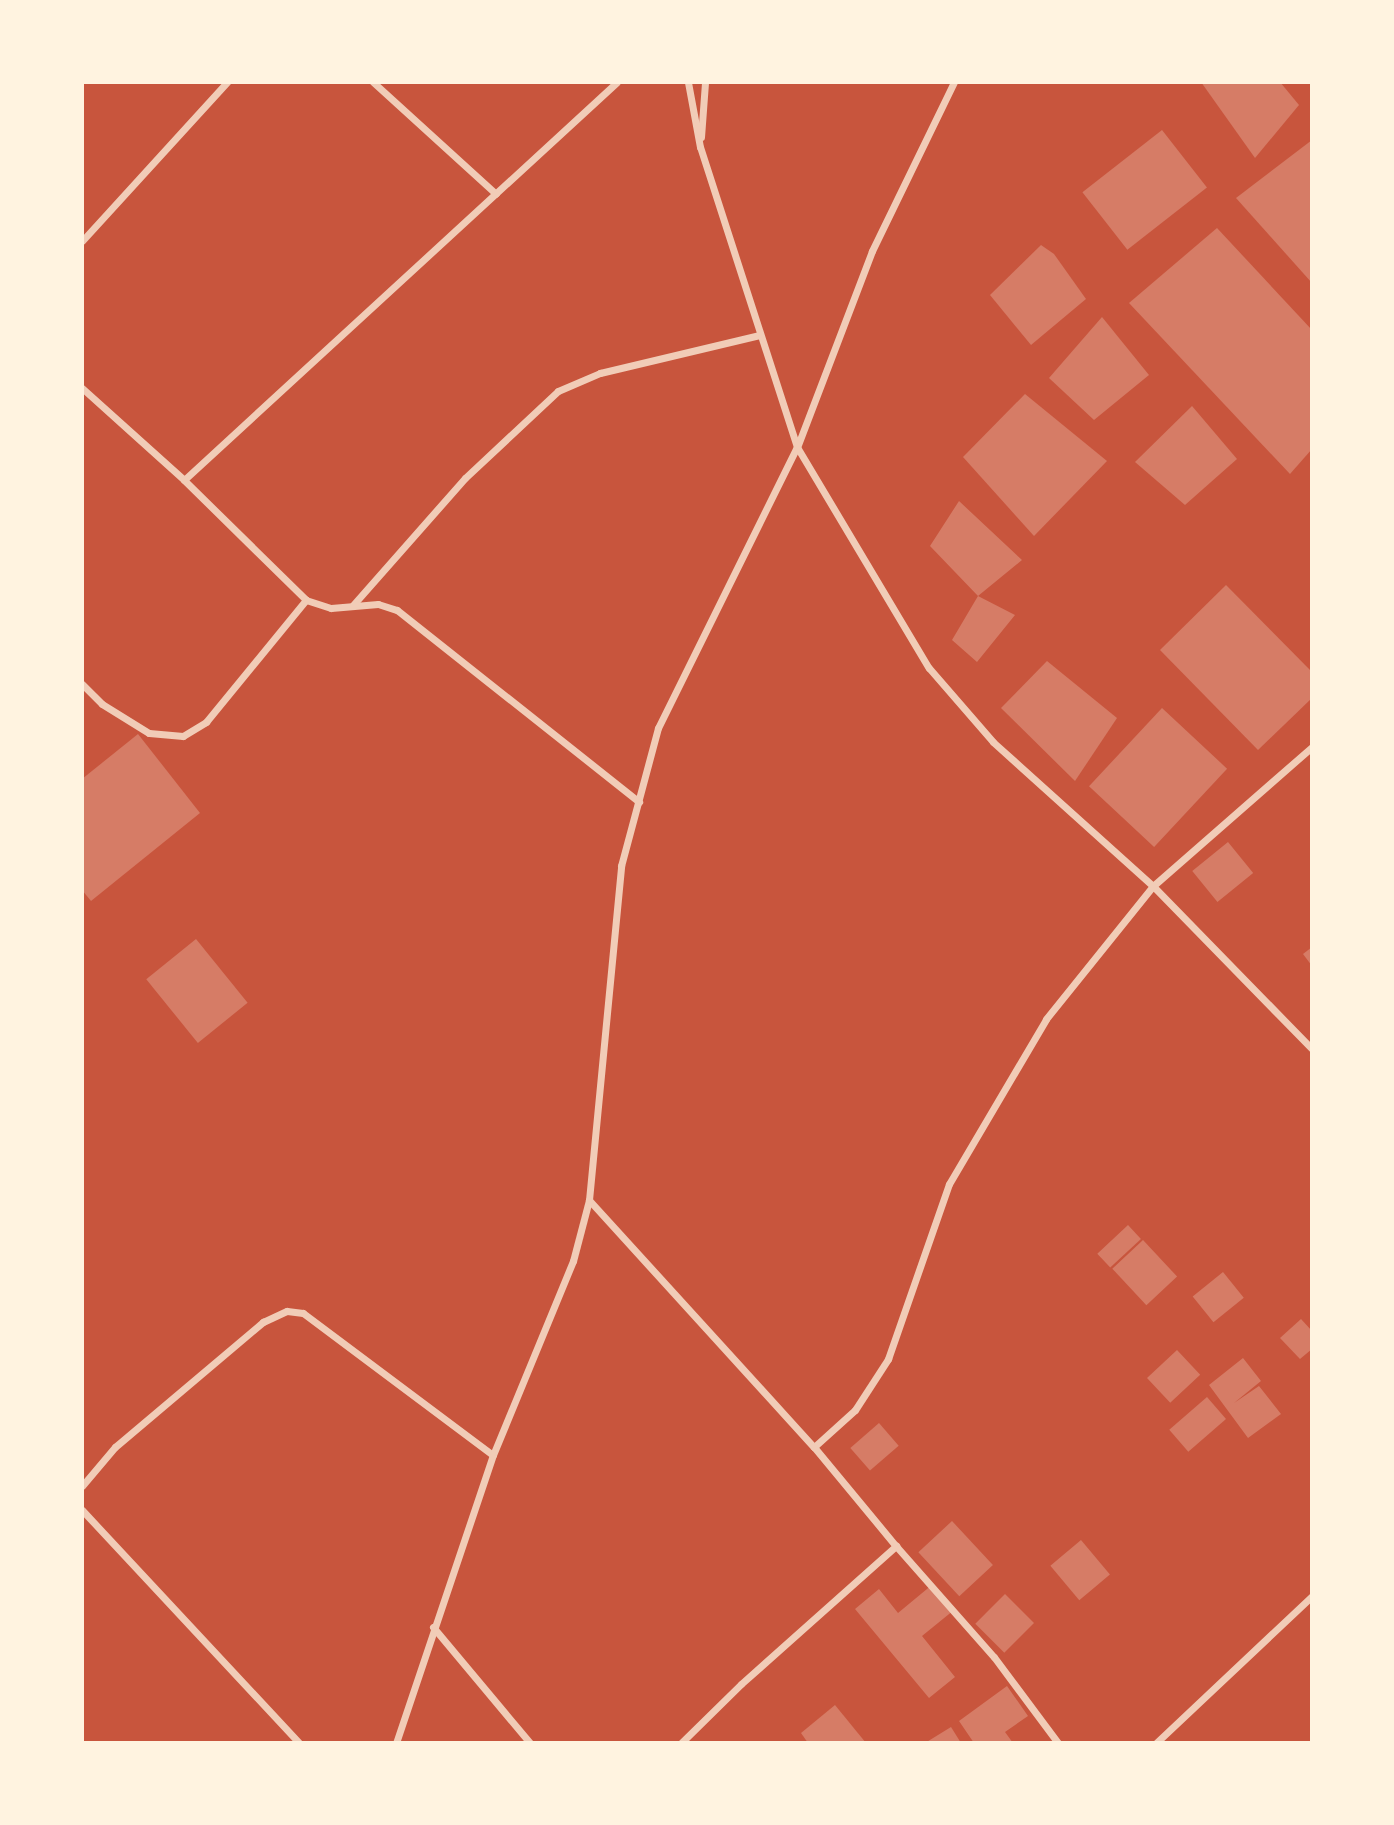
<!DOCTYPE html>
<html>
<head>
<meta charset="utf-8">
<style>
	body { margin:0 }
	#map { position:relative; width:1394px; height:1825px; overflow:hidden; background:#c8553d; font-family:Manrope,sans-serif }
	div>[style] { position:absolute }
	[style*='--x'] { left:calc(var(--x)*1px); top:calc(var(--y)*1px); width:calc(var(--w)*1px); rotate:calc(var(--a)*1deg) }
	.building>* { inset:0; background:#d67c66; transform-origin:0 0 }
	.minor>* { height:7px; margin:-3.5px; padding:0 3.5px; transform-origin:3.5px; border-radius:3.5px; background:#f1ccb7 }
	span { translate:-50% -50%; white-space:nowrap; text-align:center; line-height:1.15; -webkit-text-stroke:7px #fff3e0; paint-order:stroke }
	.frame { position:absolute; inset:0; border:84px solid #fff3e0; pointer-events:none }
</style>
</head>
<body>
<div id="map">
	<div class="building">
		<div style="clip-path:polygon(1201px 82px,1280px 82px,1299px 105px,1255px 158px)"></div>
		<div style="left:1162px;top:130px;width:73px;height:101px;rotate:52deg"></div>
		<div style="clip-path:polygon(1312px 140px,1312px 283px,1236px 198px)"></div>
		<div style="clip-path:polygon(1217px 228px,1312px 330px,1312px 449px,1290px 474px,1129px 303px)"></div>
		<div style="clip-path:polygon(1041px 245px,1054px 254px,1086px 299px,1031px 345px,990px 295px)"></div>
		<div style="clip-path:polygon(1102px 317px,1149px 375px,1094px 420px,1049px 378px)"></div>
		<div style="clip-path:polygon(1025px 394px,1107px 461px,1034px 536px,963px 457px)"></div>
		<div style="clip-path:polygon(1192px 406px,1237px 459px,1185px 505px,1135px 462px)"></div>
		<div style="clip-path:polygon(959px 501px,1022px 560px,978px 596px,1015px 615px,977px 662px,952px 640px,978px 596px,930px 546px)"></div>
		<div style="clip-path:polygon(1226px 585px,1312px 672px,1312px 698px,1258px 750px,1160px 650px)"></div>
		<div style="clip-path:polygon(1047px 661px,1117px 718px,1075px 781px,1001px 708px)"></div>
		<div style="left:1162px;top:708px;width:89px;height:107px;rotate:43deg"></div>
		<div style="clip-path:polygon(138px 734px,200px 813px,91px 901px,82px 890px,82px 779px)"></div>
		<div style="left:1228px;top:842px;width:40px;height:46px;rotate:51deg"></div>
		<div style="left:196px;top:939px;width:82px;height:64px;rotate:51deg"></div>
		<div style="clip-path:polygon(1312px 947px,1312px 966px,1303px 954px)"></div>
		<div style="left:1128px;top:1225px;width:19px;height:42px;rotate:47deg"></div>
		<div style="left:1143px;top:1240px;width:50px;height:42px;rotate:47deg"></div>
		<div style="left:1223px;top:1272px;width:33px;height:39px;rotate:51deg"></div>
		<div style="clip-path:polygon(1301px 1319px,1312px 1331px,1312px 1349px,1300px 1359px,1280px 1338px)"></div>
		<div style="left:1177px;top:1350px;width:34px;height:41px;rotate:47deg"></div>
		<div style="clip-path:polygon(1243px 1358px,1261px 1381px,1234px 1403px,1259px 1386px,1281px 1414px,1248px 1438px,1209px 1385px)"></div>
		<div style="left:1207px;top:1397px;width:29px;height:50px;rotate:49deg"></div>
		<div style="left:879px;top:1423px;width:30px;height:38px;rotate:49deg"></div>
		<div style="left:952px;top:1521px;width:60px;height:46px;rotate:47deg"></div>
		<div style="left:1081px;top:1540px;width:45px;height:40px;rotate:50deg"></div>
		<div style="clip-path:polygon(933px 1584px,954px 1610px,922px 1636px,955px 1677px,929px 1698px,855px 1609px,879px 1589px,898px 1613px)"></div>
		<div style="left:1005px;top:1594px;width:41px;height:42px;rotate:45deg"></div>
		<div style="clip-path:polygon(1007px 1686px,1028px 1716px,1005px 1732px,1013px 1743px,974px 1743px,959px 1721px)"></div>
		<div style="clip-path:polygon(835px 1705px,866px 1743px,808px 1743px,801px 1733px)"></div>
		<div style="clip-path:polygon(951px 1727px,961px 1743px,925px 1743px)"></div>
	</div>
	<div class="minor">
		<div style="--x:373;--y:82;--w:166;--a:42.3"></div>
		<div style="--x:954;--y:82;--w:188;--a:115.9"></div>
		<div style="--x:872;--y:251;--w:210;--a:110.9"></div>
		<div style="--x:797;--y:447;--w:257;--a:59.2"></div>
		<div style="--x:929;--y:668;--w:98;--a:49.1"></div>
		<div style="--x:993;--y:742;--w:215;--a:42"></div>
		<div style="--x:1153;--y:886;--w:228;--a:45.7"></div>
		<div style="--x:701;--y:137;--w:55;--a:-85.8"></div>
		<div style="--x:82;--y:241;--w:215;--a:-47.6"></div>
		<div style="--x:82;--y:388;--w:137;--a:42"></div>
		<div style="--x:184;--y:480;--w:171;--a:44.5"></div>
		<div style="--x:306;--y:600;--w:26;--a:18"></div>
		<div style="--x:331;--y:608;--w:47;--a:-4.9"></div>
		<div style="--x:378;--y:604;--w:20;--a:18"></div>
		<div style="--x:397;--y:610;--w:309;--a:38.4"></div>
		<div style="--x:184;--y:480;--w:588;--a:-42.59"></div>
		<div style="--x:353;--y:605;--w:169;--a:-48.6"></div>
		<div style="--x:465;--y:478;--w:127;--a:-43.1"></div>
		<div style="--x:558;--y:391;--w:46;--a:-23.2"></div>
		<div style="--x:600;--y:373;--w:163;--a:-13.4"></div>
		<div style="--x:82;--y:684;--w:28;--a:45"></div>
		<div style="--x:102;--y:704;--w:55;--a:31.7"></div>
		<div style="--x:149;--y:733;--w:34;--a:5"></div>
		<div style="--x:183;--y:736;--w:27;--a:-31"></div>
		<div style="--x:206;--y:722;--w:158;--a:-50.7"></div>
		<div style="--x:589;--y:1200;--w:334;--a:47.7"></div>
		<div style="--x:814;--y:1447;--w:129;--a:50.4"></div>
		<div style="--x:896;--y:1546;--w:148;--a:48.6"></div>
		<div style="--x:994;--y:1657;--w:107;--a:53.3"></div>
		<div style="--x:814;--y:1447;--w:55;--a:-42.1"></div>
		<div style="--x:855;--y:1410;--w:61;--a:-57.1"></div>
		<div style="--x:888;--y:1359;--w:185;--a:-70.8"></div>
		<div style="--x:949;--y:1184;--w:191;--a:-59.5"></div>
		<div style="--x:1046;--y:1019;--w:171;--a:-51.2"></div>
		<div style="--x:1153;--y:886;--w:211;--a:-41.2"></div>
		<div style="--x:82;--y:1486;--w:51;--a:-49.8"></div>
		<div style="--x:115;--y:1447;--w:194;--a:-40.2"></div>
		<div style="--x:263;--y:1322;--w:26;--a:-25"></div>
		<div style="--x:287;--y:1311;--w:16;--a:7"></div>
		<div style="--x:303;--y:1313;--w:237;--a:36.8"></div>
		<div style="--x:82;--y:1510;--w:318;--a:47"></div>
		<div style="--x:433;--y:1627;--w:151;--a:50.1"></div>
		<div style="--x:396;--y:1743;--w:304;--a:-71.4"></div>
		<div style="--x:493;--y:1455;--w:210;--a:-67.6"></div>
		<div style="--x:573;--y:1261;--w:63;--a:-75.3"></div>
		<div style="--x:589;--y:1200;--w:336;--a:-84.5"></div>
		<div style="--x:621;--y:866;--w:143;--a:-75"></div>
		<div style="--x:658;--y:728;--w:313;--a:-63.7"></div>
		<div style="--x:797;--y:447;--w:315;--a:-107.9"></div>
		<div style="--x:700;--y:147;--w:66;--a:-100.5"></div>
		<div style="--x:681;--y:1743;--w:84;--a:-44.5"></div>
		<div style="--x:741;--y:1684;--w:208;--a:-41.7"></div>
		<div style="--x:1156;--y:1743;--w:214;--a:-43.3"></div>
	</div>
	<div class="frame"></div>
</div>
</body>
</html>
